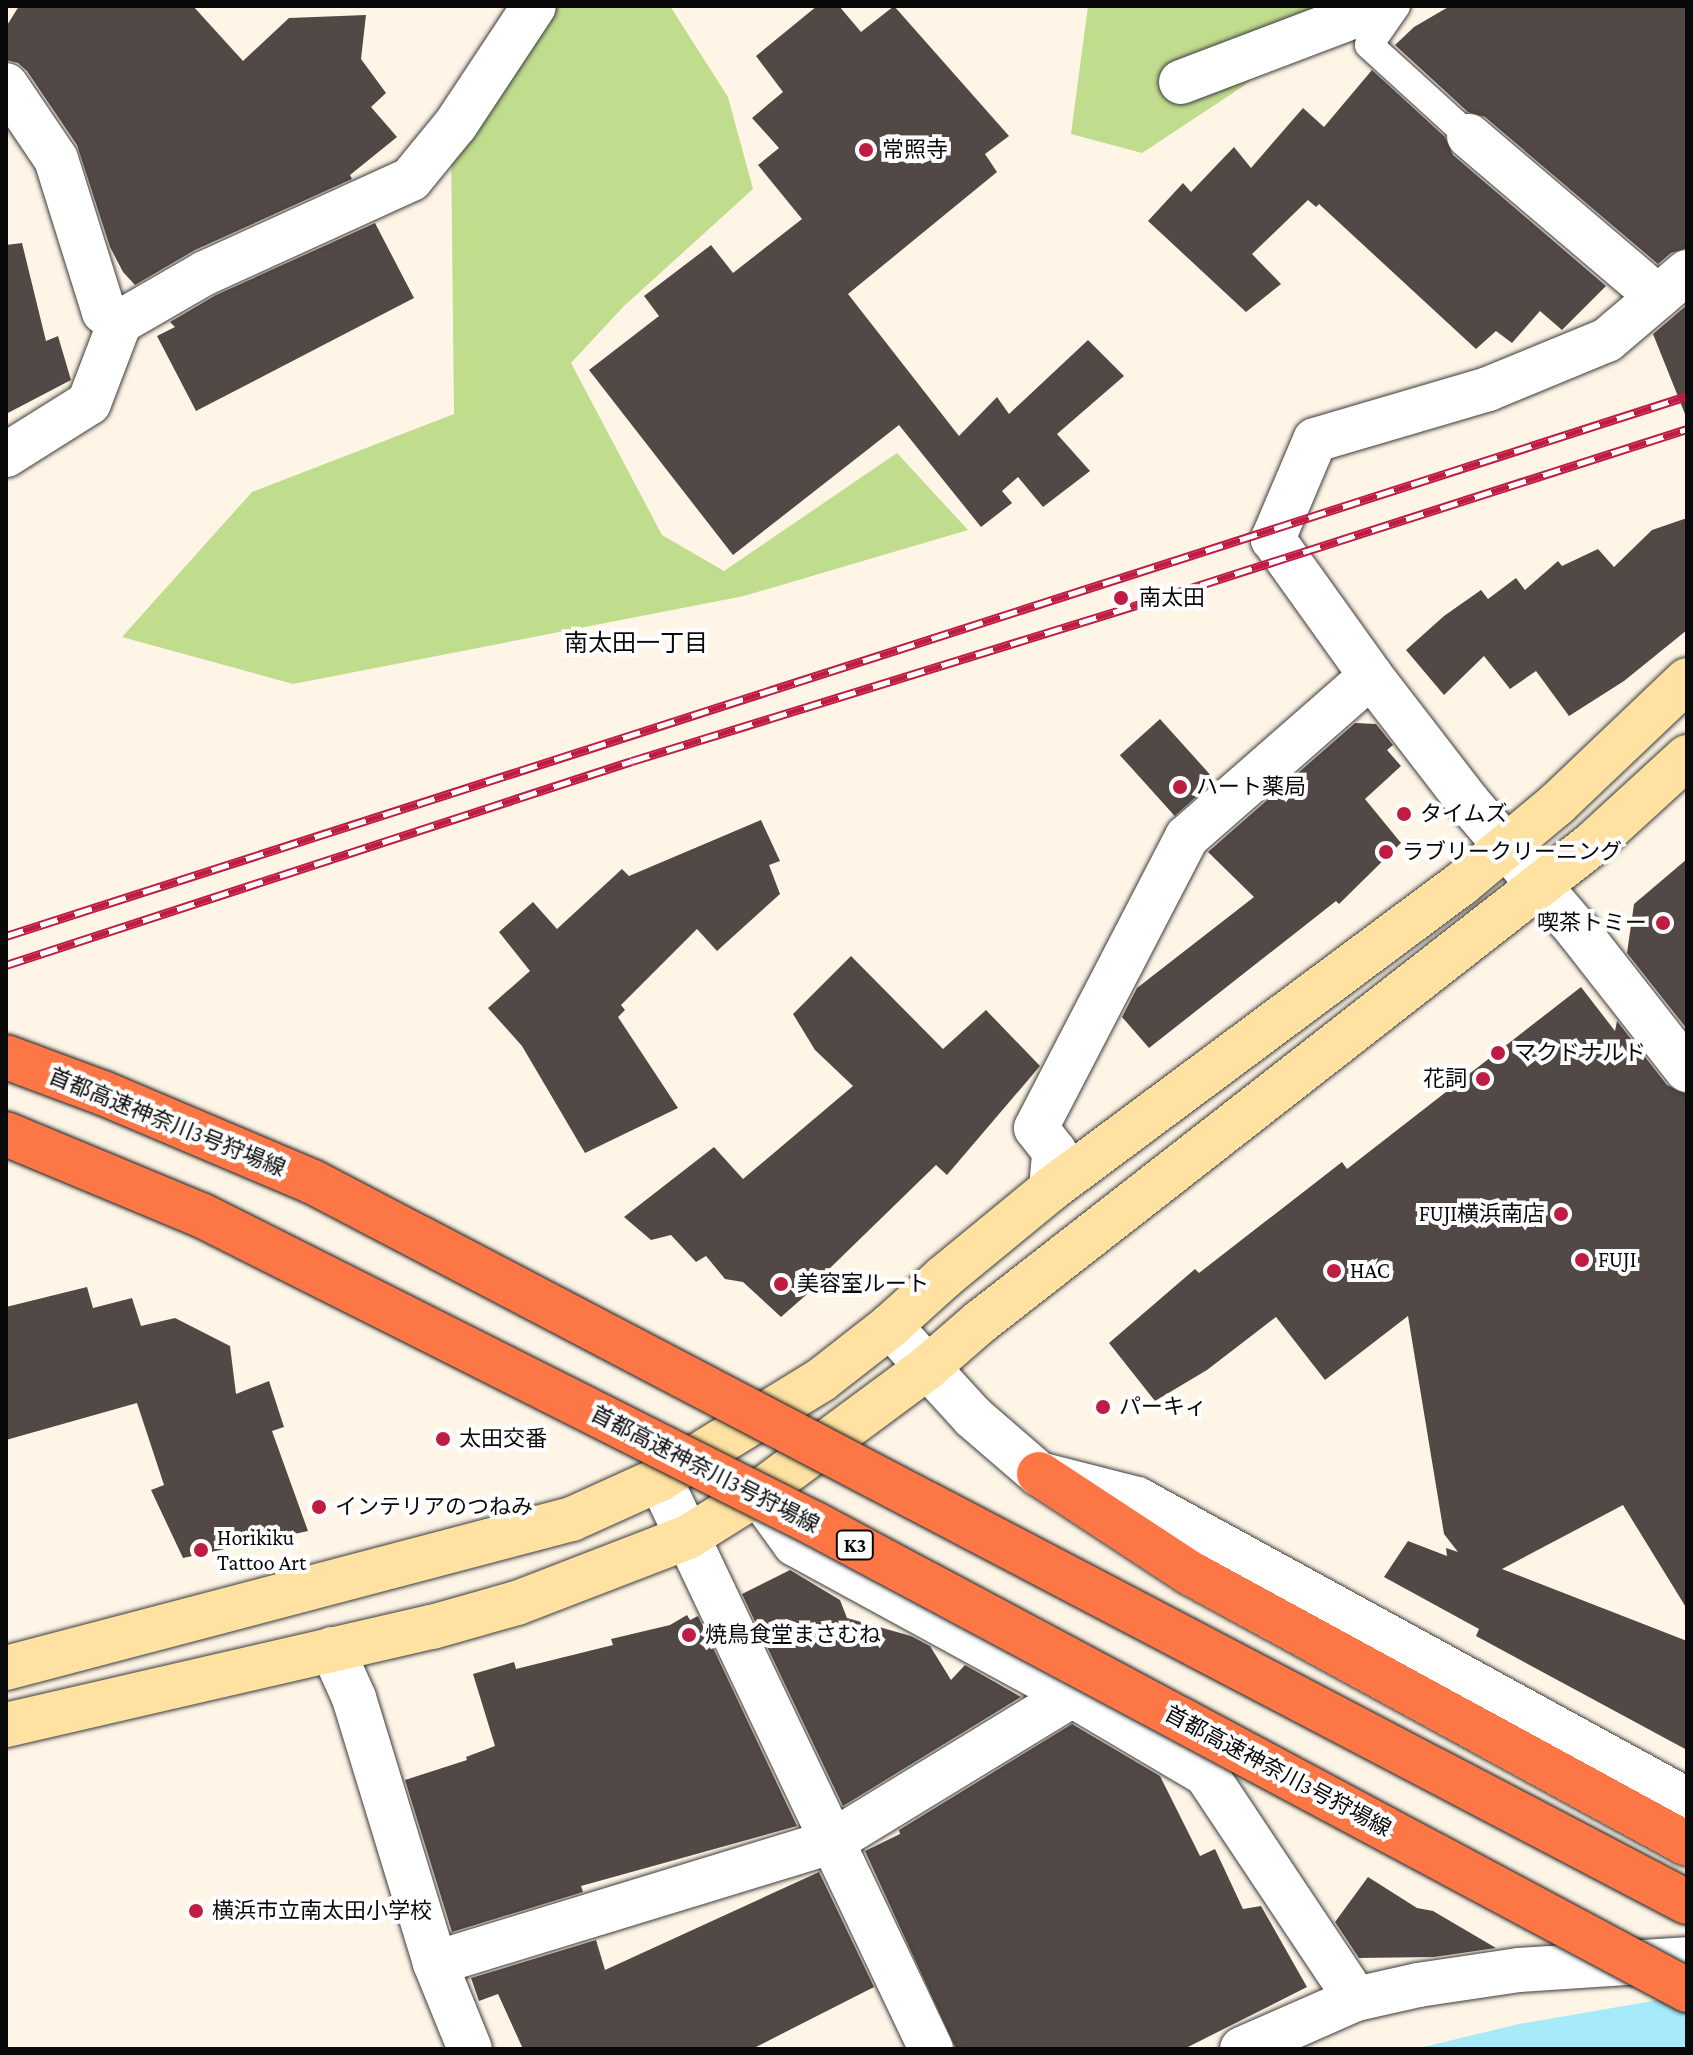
<!DOCTYPE html>
<html>
<head>
<meta charset="utf-8">
<style>
	body { margin:0 }
	#map { position:relative; width:1693px; height:2055px; overflow:hidden; background:#fff5e6; font-family:"Crimson Pro","Noto Sans JP",serif }
	div>[style] { position:absolute }
	[style*='--x'] { left:calc(var(--x)*1px); top:calc(var(--y)*1px); width:calc(var(--w)*1px); rotate:calc(var(--a)*1deg) }
	.forest>* { inset:0; background:#c0dc8d }
	.water>* { inset:0; background:#a7eaf9 }
	.building>* { inset:0; background:#524845; transform-origin:0 0 }
	.roads { filter:drop-shadow(0 0 2px #3c3c3c) drop-shadow(0 0 2px #3c3c3c) }
	.lane>* { height:28px; margin:-14px; padding:0 14px; transform-origin:14px; border-radius:14px; background:#fff }
	.street>* { height:44px; margin:-22px; padding:0 22px; transform-origin:22px; border-radius:22px; background:#fff }
	.secondary>* { height:44px; margin:-22px; padding:0 22px; transform-origin:22px; border-radius:22px; background:#ffe2a1 }
	.highway>* { height:44px; margin:-22px; padding:0 22px; transform-origin:22px; border-radius:22px; background:#fd7646 }
	.rail>* { height:9px; margin-top:-4.5px; transform-origin:0; background:repeating-linear-gradient(90deg,#fff 0 18px,#bf1c43 0 36px); box-sizing:border-box; border-block:2px solid #bf1c43 }
	.bridges { filter:drop-shadow(0 0 2px #1a1a1a) drop-shadow(0 0 2px #1a1a1a) }
	.highway-bridge>* { height:44px; margin:-22px; padding:0 22px; transform-origin:22px; border-radius:22px; background:#fd7646 }
	.dots>* { width:22px; height:22px; translate:-50% -50%; box-sizing:border-box; border:4px solid #fff; border-radius:50% }
	span { translate:-50% -50%; white-space:nowrap; text-align:center; line-height:1.15; -webkit-text-stroke:8px #fff; paint-order:stroke }
	.shield-label span { padding:2px 6px; background:#fff; border:2px solid; border-radius:6px; -webkit-text-stroke-width:0 }
	.shield-label { font-size:20px; color:#090909; font-weight:700 }
	.poi-label { font-size:22px; color:#090909 }
	.left { translate:0 -50%; text-align:left }
	.right { translate:-100% -50%; text-align:right }
	.street-label { font-size:22px; color:#090909 }
	.neighbourhood-label { font-size:24px; color:#090909 }
	.frame { position:absolute; inset:0; border:8px solid #090909; pointer-events:none }
</style>
</head>
<body>
<div id="map">
	<div class="forest">
		<div style="clip-path:polygon(555px 6px,670px 6px,728px 97px,753px 189px,624px 306px,571px 363px,662px 535px,724px 571px,897px 453px,968px 530px,744px 596px,293px 684px,122px 637px,252px 492px,454px 414px,451px 144px)"></div>
		<div style="clip-path:polygon(1088px 6px,1332px 6px,1245px 85px,1142px 153px,1071px 134px)"></div>
	</div>
	<div class="water">
		<div style="clip-path:polygon(1687px 1995px,1687px 2049px,1415px 2049px,1519px 2024px)"></div>
	</div>
	<div class="building">
		<div style="clip-path:polygon(19px 6px,193px 6px,243px 61px,289px 18px,366px 15px,361px 59px,386px 93px,371px 107px,397px 137px,350px 175px,352px 179px,195px 250px,135px 285px,123px 272px,110px 247px,77px 145px,27px 71px,18px 63px,6px 60px,6px 27px)"></div>
		<div style="clip-path:polygon(817px 6px,839px 6px,861px 32px,894px 6px,1009px 136px,985px 154px,997px 172px,848px 294px,959px 436px,997px 397px,1009px 414px,1088px 340px,1124px 376px,1057px 434px,1090px 471px,1043px 507px,1018px 477px,1002px 491px,1012px 503px,981px 527px,899px 425px,733px 555px,589px 370px,659px 316px,644px 296px,711px 245px,733px 273px,802px 219px,758px 165px,779px 148px,752px 118px,783px 92px,756px 56px)"></div>
		<div style="clip-path:polygon(1450px 6px,1687px 6px,1687px 248px,1671px 253px,1658px 264px,1485px 117px,1468px 112px,1395px 45px,1414px 27px)"></div>
		<div style="clip-path:polygon(1372px 70px,1445px 137px,1453px 155px,1606px 286px,1562px 330px,1540px 311px,1512px 343px,1496px 331px,1476px 349px,1319px 204px,1316px 207px,1308px 200px,1252px 254px,1281px 284px,1246px 312px,1148px 221px,1183px 183px,1191px 192px,1234px 147px,1251px 168px,1303px 108px,1324px 127px)"></div>
		<div style="clip-path:polygon(375px 223px,414px 298px,196px 411px,157px 336px,175px 327px,170px 322px,216px 295px)"></div>
		<div style="clip-path:polygon(22px 243px,46px 341px,58px 336px,71px 380px,6px 414px,6px 245px)"></div>
		<div style="clip-path:polygon(1687px 305px,1687px 414px,1685px 414px,1653px 334px)"></div>
		<div style="clip-path:polygon(1687px 518px,1687px 630px,1624px 681px,1569px 716px,1536px 671px,1510px 689px,1484px 656px,1444px 695px,1406px 650px,1444px 616px,1481px 590px,1488px 599px,1516px 578px,1525px 590px,1558px 561px,1562px 566px,1598px 549px,1614px 567px,1652px 530px)"></div>
		<div style="left:1160px;top:719px;width:82px;height:54px;rotate:48deg"></div>
		<div style="clip-path:polygon(1355px 723px,1376px 724px,1393px 745px,1387px 750px,1401px 766px,1365px 799px,1401px 843px,1339px 904px,1336px 901px,1149px 1048px,1122px 1017px,1137px 988px,1254px 897px,1208px 852px)"></div>
		<div style="clip-path:polygon(761px 820px,780px 861px,769px 865px,780px 894px,717px 951px,697px 929px,621px 1005px,625px 1010px,618px 1017px,678px 1108px,585px 1153px,522px 1046px,488px 1008px,530px 971px,499px 932px,533px 902px,557px 929px,622px 869px,629px 876px)"></div>
		<div style="clip-path:polygon(1687px 859px,1687px 1029px,1627px 953px,1634px 904px)"></div>
		<div style="clip-path:polygon(851px 956px,943px 1049px,986px 1010px,1040px 1066px,947px 1175px,936px 1165px,827px 1271px,830px 1274px,781px 1317px,743px 1282px,725px 1279px,706px 1256px,696px 1262px,671px 1235px,651px 1240px,624px 1217px,714px 1147px,743px 1179px,853px 1086px,815px 1050px,793px 1014px)"></div>
		<div style="clip-path:polygon(1581px 987px,1615px 1031px,1617px 1021px,1667px 1085px,1687px 1094px,1687px 1609px,1623px 1505px,1502px 1569px,1687px 1641px,1687px 1750px,1476px 1636px,1479px 1629px,1384px 1577px,1408px 1541px,1447px 1556px,1446px 1548px,1458px 1552px,1444px 1534px,1408px 1316px,1325px 1380px,1276px 1317px,1207px 1370px,1155px 1401px,1109px 1343px,1195px 1269px,1199px 1273px,1342px 1162px,1347px 1169px)"></div>
		<div style="clip-path:polygon(87px 1287px,93px 1308px,132px 1298px,141px 1326px,175px 1318px,230px 1346px,236px 1394px,269px 1381px,284px 1427px,272px 1431px,308px 1531px,183px 1558px,151px 1490px,164px 1485px,137px 1403px,6px 1440px,6px 1307px)"></div>
		<div style="clip-path:polygon(790px 1570px,840px 1600px,847px 1618px,911px 1636px,930px 1646px,951px 1680px,965px 1665px,1021px 1697px,843px 1806px,742px 1594px)"></div>
		<div style="clip-path:polygon(687px 1615px,690px 1620px,698px 1616px,797px 1826px,581px 1886px,583px 1892px,452px 1932px,405px 1780px,467px 1760px,466px 1757px,495px 1746px,473px 1674px,514px 1662px,516px 1669px,613px 1645px,611px 1639px,670px 1625px)"></div>
		<div style="clip-path:polygon(1072px 1724px,1160px 1776px,1200px 1856px,1215px 1849px,1243px 1909px,1261px 1906px,1307px 1987px,1184px 2049px,956px 2049px,865px 1851px,900px 1834px,899px 1830px)"></div>
		<div style="clip-path:polygon(819px 1872px,874px 1987px,752px 2049px,523px 2049px,498px 1994px,479px 2001px,471px 1978px,596px 1940px,605px 1970px)"></div>
		<div style="clip-path:polygon(1368px 1877px,1417px 1908px,1433px 1911px,1496px 1948px,1434px 1957px,1359px 1958px,1335px 1922px)"></div>
	</div>
	<div class="roads">
		<div class="lane">
			<div style="--x:1396;--y:6;--w:47;--a:124.7"></div>
			<div style="--x:1369;--y:45;--w:135;--a:42.3"></div>
		</div>
		<div class="street">
			<div style="--x:1181;--y:82;--w:214;--a:-20.8"></div>
			<div style="--x:6;--y:85;--w:89;--a:56"></div>
			<div style="--x:56;--y:159;--w:160;--a:72.6"></div>
			<div style="--x:104;--y:312;--w:19;--a:32"></div>
			<div style="--x:1469;--y:136;--w:248;--a:40.4"></div>
			<div style="--x:1687;--y:272;--w:105;--a:139.6"></div>
			<div style="--x:1607;--y:340;--w:129;--a:157.6"></div>
			<div style="--x:1488;--y:389;--w:180;--a:163.6"></div>
			<div style="--x:1315;--y:440;--w:108;--a:113"></div>
			<div style="--x:1273;--y:539;--w:168;--a:54.4"></div>
			<div style="--x:1371;--y:676;--w:159;--a:52.4"></div>
			<div style="--x:1468;--y:802;--w:170;--a:49.5"></div>
			<div style="--x:1578;--y:931;--w:177;--a:51.9"></div>
			<div style="--x:6;--y:455;--w:98;--a:-32.1"></div>
			<div style="--x:89;--y:403;--w:87;--a:-69.1"></div>
			<div style="--x:120;--y:322;--w:98;--a:-30"></div>
			<div style="--x:205;--y:273;--w:226;--a:-24.5"></div>
			<div style="--x:411;--y:179;--w:71;--a:-50.7"></div>
			<div style="--x:456;--y:124;--w:141;--a:-56.5"></div>
			<div style="--x:1051;--y:1189;--w:38;--a:-85"></div>
			<div style="--x:1054;--y:1151;--w:29;--a:-128"></div>
			<div style="--x:1036;--y:1128;--w:328;--a:-62.6"></div>
			<div style="--x:1187;--y:837;--w:244;--a:-41.2"></div>
			<div style="--x:890;--y:1326;--w:123;--a:47.6"></div>
			<div style="--x:973;--y:1417;--w:87;--a:40.8"></div>
			<div style="--x:1039;--y:1474;--w:101;--a:14.3"></div>
			<div style="--x:1137;--y:1499;--w:627;--a:28.69"></div>
			<div style="--x:660;--y:1479;--w:631;--a:64.57"></div>
			<div style="--x:758;--y:1493;--w:63;--a:54"></div>
			<div style="--x:795;--y:1544;--w:315;--a:28.6"></div>
			<div style="--x:332;--y:1649;--w:54;--a:65.8"></div>
			<div style="--x:354;--y:1698;--w:277;--a:73"></div>
			<div style="--x:435;--y:1963;--w:93;--a:67.9"></div>
			<div style="--x:435;--y:1963;--w:416;--a:-17"></div>
			<div style="--x:833;--y:1841;--w:280;--a:-31.4"></div>
			<div style="--x:1072;--y:1695;--w:156;--a:30.5"></div>
			<div style="--x:1206;--y:1774;--w:270;--a:56.3"></div>
			<div style="--x:1242;--y:2049;--w:124;--a:-23.7"></div>
			<div style="--x:1356;--y:1999;--w:64;--a:-12.7"></div>
			<div style="--x:1418;--y:1985;--w:102;--a:-8.4"></div>
			<div style="--x:1519;--y:1970;--w:168;--a:-3.7"></div>
		</div>
		<div class="secondary">
			<div style="--x:6;--y:1668;--w:585;--a:-14.75"></div>
			<div style="--x:572;--y:1519;--w:97;--a:-24.4"></div>
			<div style="--x:660;--y:1479;--w:189;--a:-31.6"></div>
			<div style="--x:821;--y:1380;--w:88;--a:-38"></div>
			<div style="--x:890;--y:1326;--w:73;--a:-42.2"></div>
			<div style="--x:944;--y:1277;--w:139;--a:-39.4"></div>
			<div style="--x:1051;--y:1189;--w:511;--a:-36.65"></div>
			<div style="--x:1461;--y:884;--w:125;--a:-39.8"></div>
			<div style="--x:1557;--y:804;--w:180;--a:-43.6"></div>
			<div style="--x:6;--y:1725;--w:437;--a:-13"></div>
			<div style="--x:432;--y:1627;--w:88;--a:-15.8"></div>
			<div style="--x:517;--y:1603;--w:183;--a:-21.1"></div>
			<div style="--x:688;--y:1537;--w:83;--a:-32.2"></div>
			<div style="--x:758;--y:1493;--w:210;--a:-36.5"></div>
			<div style="--x:927;--y:1368;--w:70;--a:-41"></div>
			<div style="--x:980;--y:1322;--w:774;--a:-37.97"></div>
			<div style="--x:1590;--y:846;--w:132;--a:-42.5"></div>
		</div>
		<div class="highway">
			<div style="--x:1039;--y:1474;--w:181;--a:33.3"></div>
			<div style="--x:1190;--y:1573;--w:566;--a:28.6"></div>
		</div>
	</div>
	<div class="rail">
		<div style="--x:6;--y:936;--w:1766;--a:-17.81"></div>
		<div style="--x:6;--y:965;--w:658;--a:-18.05"></div>
		<div style="--x:632;--y:761;--w:559;--a:-17.17"></div>
		<div style="--x:1166;--y:596;--w:547;--a:-17.77"></div>
	</div>
	<div class="bridges">
		<div class="highway-bridge">
			<div style="--x:6;--y:1057;--w:103;--a:20.4"></div>
			<div style="--x:103;--y:1093;--w:228;--a:23"></div>
			<div style="--x:313;--y:1182;--w:1551;--a:27.66"></div>
			<div style="--x:6;--y:1134;--w:211;--a:22.6"></div>
			<div style="--x:201;--y:1215;--w:687;--a:26.71"></div>
			<div style="--x:815;--y:1524;--w:989;--a:28.12"></div>
		</div>
	</div>
	<div class="dots">
		<div style="left:866px;top:150px;background:#bf1c43"></div>
		<div style="left:1121px;top:598px;background:#bf1c43"></div>
		<div style="left:1180px;top:787px;background:#bf1c43"></div>
		<div style="left:1404px;top:814px;background:#bf1c43"></div>
		<div style="left:1386px;top:852px;background:#bf1c43"></div>
		<div style="left:1663px;top:923px;background:#bf1c43"></div>
		<div style="left:1498px;top:1053px;background:#bf1c43"></div>
		<div style="left:1483px;top:1079px;background:#bf1c43"></div>
		<div style="left:1561px;top:1214px;background:#bf1c43"></div>
		<div style="left:1582px;top:1260px;background:#bf1c43"></div>
		<div style="left:1334px;top:1271px;background:#bf1c43"></div>
		<div style="left:781px;top:1284px;background:#bf1c43"></div>
		<div style="left:1103px;top:1407px;background:#bf1c43"></div>
		<div style="left:443px;top:1439px;background:#bf1c43"></div>
		<div style="left:319px;top:1507px;background:#bf1c43"></div>
		<div style="left:201px;top:1550px;background:#bf1c43"></div>
		<div style="left:689px;top:1635px;background:#bf1c43"></div>
		<div style="left:196px;top:1911px;background:#bf1c43"></div>
	</div>
	<div class="shield-label">
		<span style="left:855px;top:1545px">K3</span>
	</div>
	<div class="poi-label">
		<span class="left" style="left:882px;top:150px">常照寺</span>
		<span class="left" style="left:1139px;top:598px">南太田</span>
		<span class="left" style="left:1196px;top:787px">ハート薬局</span>
		<span class="left" style="left:1420px;top:814px">タイムズ</span>
		<span class="left" style="left:1402px;top:852px">ラブリークリーニング</span>
		<span class="right" style="left:1647px;top:923px">喫茶トミー</span>
		<span class="left" style="left:1514px;top:1053px">マクドナルド</span>
		<span class="right" style="left:1467px;top:1079px">花詞</span>
		<span class="right" style="left:1545px;top:1214px">FUJI横浜南店</span>
		<span class="left" style="left:1598px;top:1260px">FUJI</span>
		<span class="left" style="left:1350px;top:1271px">HAC</span>
		<span class="left" style="left:797px;top:1284px">美容室ルート</span>
		<span class="left" style="left:1119px;top:1407px">パーキィ</span>
		<span class="left" style="left:459px;top:1439px">太田交番</span>
		<span class="left" style="left:335px;top:1507px">インテリアのつねみ</span>
		<span class="left" style="left:217px;top:1550px">Horikiku<br>Tattoo Art</span>
		<span class="left" style="left:705px;top:1635px">焼鳥食堂まさむね</span>
		<span class="left" style="left:212px;top:1911px">横浜市立南太田小学校</span>
	</div>
	<div class="street-label">
		<span style="left:167px;top:1122px;rotate:22deg">首都高速神奈川3号狩場線</span>
		<span style="left:705px;top:1469px;rotate:27deg">首都高速神奈川3号狩場線</span>
		<span style="left:1278px;top:1771px;rotate:28deg">首都高速神奈川3号狩場線</span>
	</div>
	<div class="neighbourhood-label">
		<span style="left:636px;top:643px">南太田一丁目</span>
	</div>
	<div class="frame"></div>
</div>
</body>
</html>
